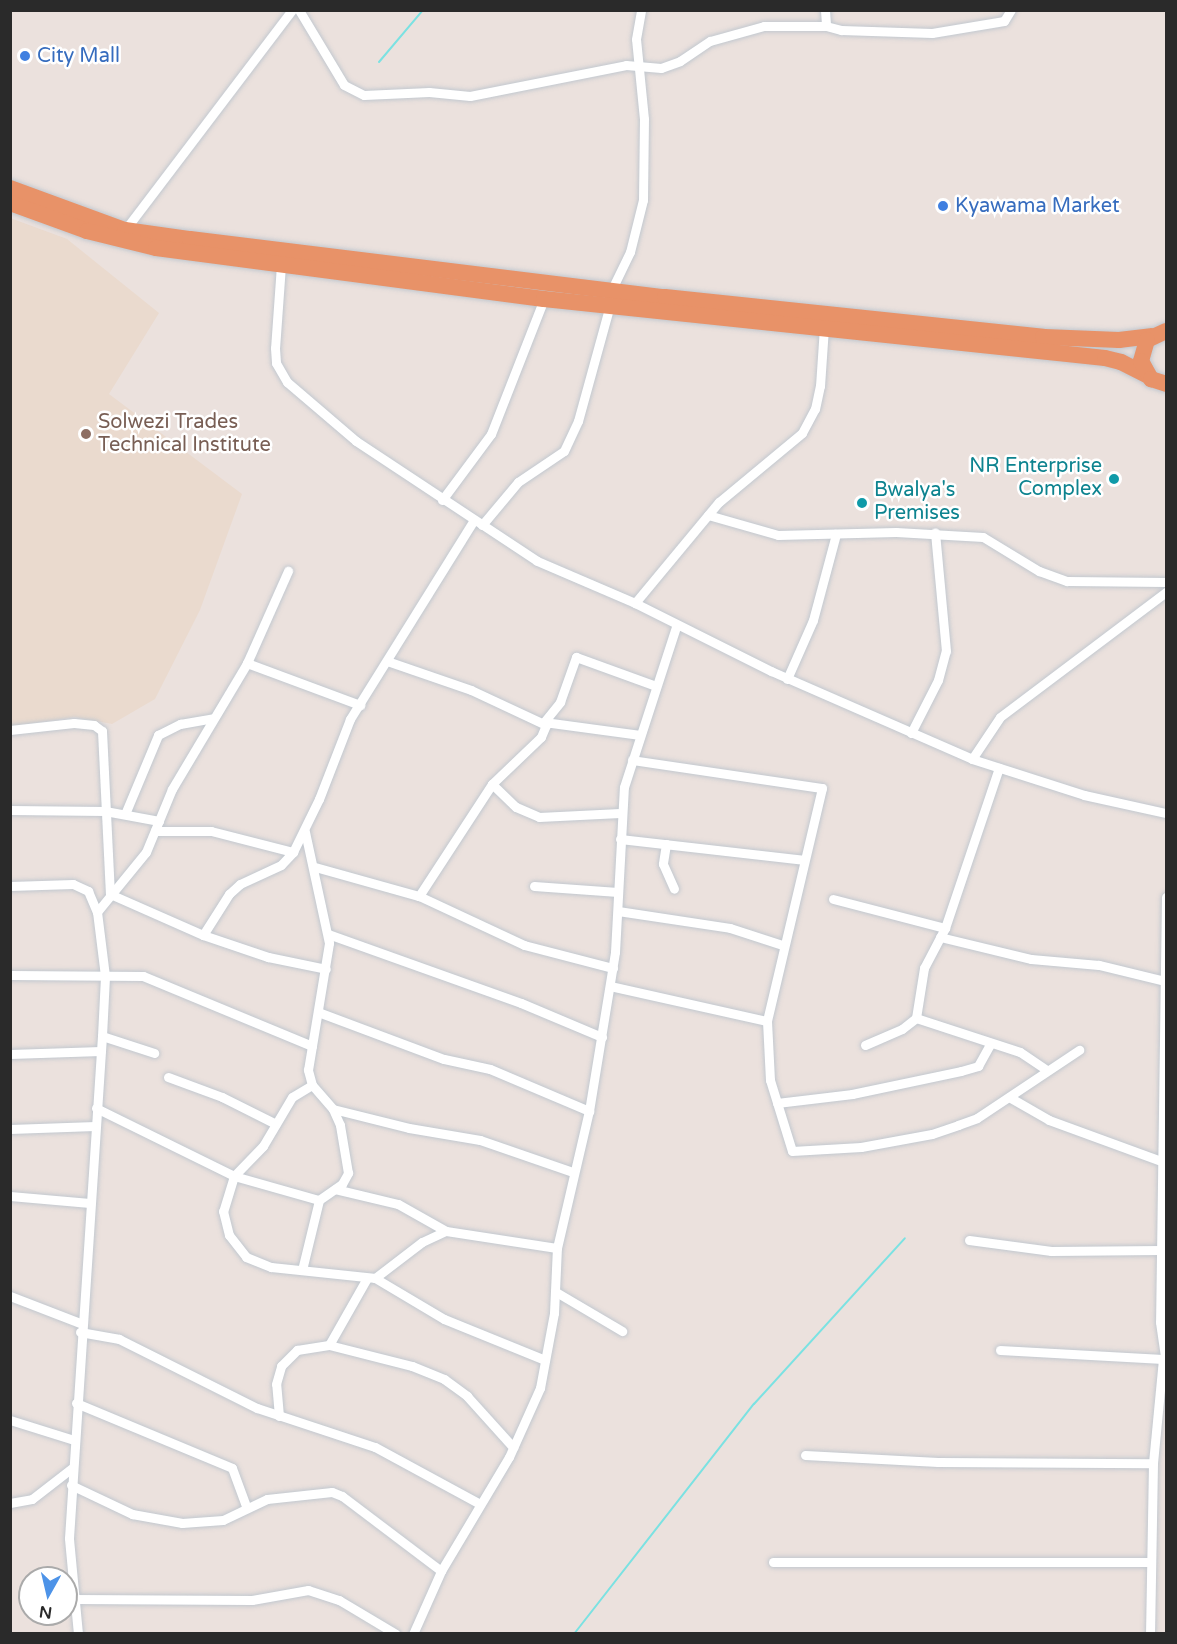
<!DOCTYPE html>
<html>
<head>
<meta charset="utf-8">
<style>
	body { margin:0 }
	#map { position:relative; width:1177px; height:1644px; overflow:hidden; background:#ebe1dd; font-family:"Varela Round",sans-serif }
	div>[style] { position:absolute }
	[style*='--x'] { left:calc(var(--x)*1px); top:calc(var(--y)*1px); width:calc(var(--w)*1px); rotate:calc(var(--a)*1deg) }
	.education>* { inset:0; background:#eadace }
	.stream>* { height:2px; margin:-1px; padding:0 1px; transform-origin:1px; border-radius:1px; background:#7be2e2 }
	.roads { filter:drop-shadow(0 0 2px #c2c8cf) drop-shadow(0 0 2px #c2c8cf) }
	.minor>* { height:9px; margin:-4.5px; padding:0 4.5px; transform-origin:4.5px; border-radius:4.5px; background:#fff }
	.trunk>* { height:16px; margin:-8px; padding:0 8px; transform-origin:8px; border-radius:8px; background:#e89268 }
	.dots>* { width:16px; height:16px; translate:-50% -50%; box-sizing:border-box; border:3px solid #fff; border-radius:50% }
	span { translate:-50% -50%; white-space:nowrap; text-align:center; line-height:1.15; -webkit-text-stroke:5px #fff; paint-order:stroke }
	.shop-label { font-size:20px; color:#366cbe }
	.left { translate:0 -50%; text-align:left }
	.education-label { font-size:20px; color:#785e54 }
	.culture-label { font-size:20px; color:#0d838f }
	.right { translate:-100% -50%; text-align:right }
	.frame { position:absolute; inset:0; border:12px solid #2a2a2a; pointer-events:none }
	.north { position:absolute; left:18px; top:1566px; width:60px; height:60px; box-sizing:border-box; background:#fff; border:2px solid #aaa; border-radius:50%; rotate:188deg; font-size:16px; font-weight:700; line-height:24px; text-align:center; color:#2a2a2a }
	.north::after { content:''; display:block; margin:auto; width:21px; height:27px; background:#4d93e8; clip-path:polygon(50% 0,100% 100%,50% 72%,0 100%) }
</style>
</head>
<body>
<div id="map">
	<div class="education">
		<div style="clip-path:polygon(10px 218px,67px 239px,159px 313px,109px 394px,242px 494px,200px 610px,155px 699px,112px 724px,75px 717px,11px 726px)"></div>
	</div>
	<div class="stream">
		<div style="--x:379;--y:62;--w:68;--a:-49.8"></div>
		<div style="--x:574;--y:1634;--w:292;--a:-52"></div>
		<div style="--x:754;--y:1404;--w:224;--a:-47.7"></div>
	</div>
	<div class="roads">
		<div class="minor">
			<div style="--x:299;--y:10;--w:87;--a:59"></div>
			<div style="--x:344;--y:85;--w:22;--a:27"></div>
			<div style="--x:364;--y:95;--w:65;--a:-2.6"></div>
			<div style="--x:429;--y:92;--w:41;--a:5.6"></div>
			<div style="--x:470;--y:96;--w:159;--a:-11.2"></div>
			<div style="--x:626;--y:65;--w:35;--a:5"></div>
			<div style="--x:661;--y:68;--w:20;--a:-20"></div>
			<div style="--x:680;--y:61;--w:36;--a:-34"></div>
			<div style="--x:710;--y:41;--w:56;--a:-15.5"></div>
			<div style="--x:764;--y:26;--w:62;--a:0"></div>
			<div style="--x:825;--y:10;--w:16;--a:86"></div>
			<div style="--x:826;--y:26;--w:16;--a:15"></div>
			<div style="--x:841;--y:30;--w:91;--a:1.9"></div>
			<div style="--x:932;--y:33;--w:73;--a:-9.5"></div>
			<div style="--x:1004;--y:21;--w:13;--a:-58"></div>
			<div style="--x:125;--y:230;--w:276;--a:-52.8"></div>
			<div style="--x:281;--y:265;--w:83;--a:94.1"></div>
			<div style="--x:275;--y:348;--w:15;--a:86"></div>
			<div style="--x:276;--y:363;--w:22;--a:60"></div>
			<div style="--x:287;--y:382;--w:91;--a:40.5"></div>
			<div style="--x:356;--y:441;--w:217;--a:33.5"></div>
			<div style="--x:537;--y:561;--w:107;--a:23.2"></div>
			<div style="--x:635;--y:603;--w:152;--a:26.6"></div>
			<div style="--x:771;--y:671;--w:219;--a:23.6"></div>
			<div style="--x:972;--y:759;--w:118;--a:17.8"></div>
			<div style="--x:1084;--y:795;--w:84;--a:12.4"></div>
			<div style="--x:612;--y:289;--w:41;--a:-64.1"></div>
			<div style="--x:630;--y:252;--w:54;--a:-76"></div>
			<div style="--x:643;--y:200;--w:81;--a:-89.3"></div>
			<div style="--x:644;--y:119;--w:80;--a:-95.7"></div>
			<div style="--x:636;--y:39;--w:29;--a:-80"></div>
			<div style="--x:442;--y:500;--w:82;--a:-53.4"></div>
			<div style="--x:491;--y:434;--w:145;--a:-68.6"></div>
			<div style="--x:708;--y:515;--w:73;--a:15.9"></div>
			<div style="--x:778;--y:535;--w:118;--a:-1.5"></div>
			<div style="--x:896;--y:532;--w:87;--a:3.3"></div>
			<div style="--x:983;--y:537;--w:66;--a:31.3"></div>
			<div style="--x:1039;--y:571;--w:30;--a:20"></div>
			<div style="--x:1067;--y:581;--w:99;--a:0.6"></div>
			<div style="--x:482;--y:525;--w:56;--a:-50.1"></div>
			<div style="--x:518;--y:482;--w:55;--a:-34"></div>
			<div style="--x:564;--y:451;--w:33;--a:-65"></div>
			<div style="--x:578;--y:421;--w:120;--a:-74.6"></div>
			<div style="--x:635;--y:603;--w:131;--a:-50.3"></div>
			<div style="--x:719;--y:502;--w:108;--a:-39.7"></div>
			<div style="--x:802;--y:433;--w:27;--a:-62"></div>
			<div style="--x:815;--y:409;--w:24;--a:-78"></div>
			<div style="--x:820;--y:386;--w:59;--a:-86.1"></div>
			<div style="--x:387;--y:661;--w:89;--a:19"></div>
			<div style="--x:471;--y:690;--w:83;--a:25"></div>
			<div style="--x:546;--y:725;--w:13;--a:113"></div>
			<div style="--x:541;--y:737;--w:68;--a:136.2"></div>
			<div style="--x:492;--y:784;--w:134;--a:123.1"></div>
			<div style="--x:247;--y:663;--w:121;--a:20.4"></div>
			<div style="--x:787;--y:679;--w:64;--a:-66.2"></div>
			<div style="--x:813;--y:620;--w:89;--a:-75"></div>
			<div style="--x:544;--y:722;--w:26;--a:-51"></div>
			<div style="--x:560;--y:702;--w:48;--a:-70.4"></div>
			<div style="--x:576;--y:657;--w:85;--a:19.9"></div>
			<div style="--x:544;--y:722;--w:97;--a:7.7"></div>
			<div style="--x:10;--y:730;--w:64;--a:-6.2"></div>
			<div style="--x:74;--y:723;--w:20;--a:6"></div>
			<div style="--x:94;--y:725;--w:10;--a:37"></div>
			<div style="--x:102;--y:731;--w:163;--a:87.2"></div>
			<div style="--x:110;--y:894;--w:102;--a:23.8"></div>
			<div style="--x:203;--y:935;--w:69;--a:18.7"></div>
			<div style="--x:268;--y:957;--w:59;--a:11.7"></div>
			<div style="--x:911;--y:733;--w:59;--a:-63"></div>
			<div style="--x:938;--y:680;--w:30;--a:-75"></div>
			<div style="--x:946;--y:651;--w:119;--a:-95.3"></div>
			<div style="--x:972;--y:759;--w:50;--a:-56.3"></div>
			<div style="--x:1000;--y:717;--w:208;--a:-37"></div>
			<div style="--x:632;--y:760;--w:192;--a:8.4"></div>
			<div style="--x:822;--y:788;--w:239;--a:103.3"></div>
			<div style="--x:767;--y:1021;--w:59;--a:87.1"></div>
			<div style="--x:770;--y:1080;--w:74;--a:72.8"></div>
			<div style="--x:792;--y:1151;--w:69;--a:-3.3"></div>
			<div style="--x:861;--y:1147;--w:72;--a:-10.4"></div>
			<div style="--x:932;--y:1134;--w:28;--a:-19"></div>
			<div style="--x:958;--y:1125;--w:20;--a:-20"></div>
			<div style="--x:977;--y:1118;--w:123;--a:-33.7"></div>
			<div style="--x:492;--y:784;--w:33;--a:44"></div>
			<div style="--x:516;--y:807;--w:25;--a:23"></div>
			<div style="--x:539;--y:817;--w:81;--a:-2.8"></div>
			<div style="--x:10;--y:810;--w:95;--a:0.6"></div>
			<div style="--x:105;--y:811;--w:55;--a:10.5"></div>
			<div style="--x:125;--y:814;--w:86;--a:-67.3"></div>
			<div style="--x:158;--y:735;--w:25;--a:-27"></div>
			<div style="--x:180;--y:724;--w:34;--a:-10"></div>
			<div style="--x:155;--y:831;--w:56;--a:0"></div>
			<div style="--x:211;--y:831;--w:85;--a:14.4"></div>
			<div style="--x:620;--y:839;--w:184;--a:6.5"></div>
			<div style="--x:666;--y:844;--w:20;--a:99"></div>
			<div style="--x:663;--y:864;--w:27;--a:66"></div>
			<div style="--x:315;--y:867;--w:108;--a:15.6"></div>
			<div style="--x:419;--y:896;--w:116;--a:25"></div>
			<div style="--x:524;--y:945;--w:92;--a:14.5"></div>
			<div style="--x:10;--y:886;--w:63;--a:-1.8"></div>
			<div style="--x:73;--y:884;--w:17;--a:25"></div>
			<div style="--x:88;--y:891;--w:23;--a:67"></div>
			<div style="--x:534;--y:886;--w:84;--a:4.1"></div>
			<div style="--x:1166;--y:897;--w:425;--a:90.8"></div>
			<div style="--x:1160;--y:1322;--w:41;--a:81.7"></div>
			<div style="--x:833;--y:899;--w:116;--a:14.5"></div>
			<div style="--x:618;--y:911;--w:113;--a:8.6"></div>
			<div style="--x:730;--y:928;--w:55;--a:18.1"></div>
			<div style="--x:328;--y:934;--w:205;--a:19.7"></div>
			<div style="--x:521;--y:1003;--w:88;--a:22.8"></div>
			<div style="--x:203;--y:935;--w:49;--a:-57.6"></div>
			<div style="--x:229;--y:894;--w:15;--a:-42"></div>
			<div style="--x:240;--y:884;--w:45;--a:-24.9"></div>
			<div style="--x:281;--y:865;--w:18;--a:-47"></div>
			<div style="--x:293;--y:852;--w:59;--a:-63.9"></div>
			<div style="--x:319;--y:799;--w:86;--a:-68.8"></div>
			<div style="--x:350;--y:719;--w:234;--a:-58.1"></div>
			<div style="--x:940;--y:937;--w:94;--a:13.6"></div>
			<div style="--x:1031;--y:959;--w:68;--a:5"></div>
			<div style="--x:1099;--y:965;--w:68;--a:13.6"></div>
			<div style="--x:10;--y:975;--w:133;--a:0.4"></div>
			<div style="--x:143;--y:976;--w:183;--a:22.5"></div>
			<div style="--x:610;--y:986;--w:161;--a:12.6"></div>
			<div style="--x:318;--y:1012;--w:134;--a:20.5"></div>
			<div style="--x:444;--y:1059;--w:47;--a:12.3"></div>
			<div style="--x:490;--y:1069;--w:108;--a:23"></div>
			<div style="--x:916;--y:1018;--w:109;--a:18.1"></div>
			<div style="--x:1020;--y:1052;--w:32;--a:34"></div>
			<div style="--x:102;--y:1036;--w:55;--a:18.1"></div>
			<div style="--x:865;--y:1045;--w:40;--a:-23.4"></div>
			<div style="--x:902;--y:1029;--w:18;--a:-38"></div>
			<div style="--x:916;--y:1018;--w:51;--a:-80.9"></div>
			<div style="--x:924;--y:968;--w:45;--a:-62.3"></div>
			<div style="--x:945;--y:928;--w:169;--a:-71.4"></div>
			<div style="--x:10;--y:1054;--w:91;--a:-1.9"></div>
			<div style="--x:168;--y:1077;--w:58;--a:20.3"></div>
			<div style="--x:222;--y:1097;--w:60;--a:26.6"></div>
			<div style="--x:312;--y:1085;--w:23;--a:149"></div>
			<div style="--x:292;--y:1097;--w:57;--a:120.6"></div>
			<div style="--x:263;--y:1146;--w:42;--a:134"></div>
			<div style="--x:234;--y:1176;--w:37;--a:107"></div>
			<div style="--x:223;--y:1211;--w:25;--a:76"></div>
			<div style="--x:229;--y:1235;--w:28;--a:52"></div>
			<div style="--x:246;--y:1257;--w:27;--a:22"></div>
			<div style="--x:271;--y:1267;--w:105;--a:6"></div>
			<div style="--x:375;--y:1278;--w:59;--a:-37.5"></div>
			<div style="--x:422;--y:1242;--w:26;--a:-25"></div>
			<div style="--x:446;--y:1231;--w:112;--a:8.7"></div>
			<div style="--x:1009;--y:1097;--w:46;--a:29.9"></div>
			<div style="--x:1049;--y:1120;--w:122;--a:20.1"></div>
			<div style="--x:777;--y:1103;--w:76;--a:-6.8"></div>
			<div style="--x:852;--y:1094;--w:111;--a:-11.9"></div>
			<div style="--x:961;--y:1071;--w:18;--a:-16"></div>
			<div style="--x:978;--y:1066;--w:26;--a:-61"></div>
			<div style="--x:96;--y:1108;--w:154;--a:26.2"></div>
			<div style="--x:234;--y:1176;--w:88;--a:15.8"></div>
			<div style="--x:333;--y:1109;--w:78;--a:14"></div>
			<div style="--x:409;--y:1128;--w:72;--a:9.6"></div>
			<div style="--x:480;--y:1140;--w:98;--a:19"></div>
			<div style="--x:10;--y:1129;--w:85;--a:-2"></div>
			<div style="--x:335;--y:1189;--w:65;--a:13.4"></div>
			<div style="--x:398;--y:1204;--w:55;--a:29.4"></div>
			<div style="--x:10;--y:1196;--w:80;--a:5"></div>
			<div style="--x:969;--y:1240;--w:83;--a:7.6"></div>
			<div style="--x:1051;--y:1251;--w:110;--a:-0.5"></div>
			<div style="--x:302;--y:1270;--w:72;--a:-76.3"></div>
			<div style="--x:319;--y:1200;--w:28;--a:-35"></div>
			<div style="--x:342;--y:1184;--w:13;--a:-61"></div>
			<div style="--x:348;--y:1173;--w:49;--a:-99.5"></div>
			<div style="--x:340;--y:1125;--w:17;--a:-114"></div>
			<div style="--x:333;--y:1109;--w:32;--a:-131"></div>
			<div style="--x:312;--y:1085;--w:16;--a:-105"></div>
			<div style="--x:308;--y:1070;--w:129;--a:-80.6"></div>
			<div style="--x:329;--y:943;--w:114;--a:-102.2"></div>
			<div style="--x:375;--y:1278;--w:80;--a:30.7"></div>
			<div style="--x:444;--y:1319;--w:109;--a:22.1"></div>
			<div style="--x:556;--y:1292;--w:77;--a:30.6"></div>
			<div style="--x:10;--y:1296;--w:75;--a:21.1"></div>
			<div style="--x:80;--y:1332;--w:40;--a:10"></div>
			<div style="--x:119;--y:1339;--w:154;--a:26.6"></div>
			<div style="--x:257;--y:1408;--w:124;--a:18.3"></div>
			<div style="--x:375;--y:1447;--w:119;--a:28.5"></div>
			<div style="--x:329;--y:1345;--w:77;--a:-60.4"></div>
			<div style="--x:1000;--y:1350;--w:163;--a:3.2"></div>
			<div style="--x:1163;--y:1359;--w:104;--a:95.5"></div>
			<div style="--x:1153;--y:1463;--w:171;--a:91"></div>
			<div style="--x:76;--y:1403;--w:169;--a:22.6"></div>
			<div style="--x:232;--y:1468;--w:40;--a:69.8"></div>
			<div style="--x:279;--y:1416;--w:32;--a:-95"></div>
			<div style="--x:276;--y:1384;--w:19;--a:-74"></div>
			<div style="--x:281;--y:1366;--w:23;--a:-45"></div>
			<div style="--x:297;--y:1350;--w:32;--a:-9"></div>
			<div style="--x:329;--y:1345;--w:86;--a:14.2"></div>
			<div style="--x:412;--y:1366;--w:35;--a:22"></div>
			<div style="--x:444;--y:1379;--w:29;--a:36"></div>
			<div style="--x:467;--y:1396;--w:69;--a:48"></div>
			<div style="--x:10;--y:1420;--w:67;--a:17.4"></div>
			<div style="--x:805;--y:1455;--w:133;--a:3"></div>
			<div style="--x:938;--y:1462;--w:215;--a:0.3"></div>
			<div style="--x:71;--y:1485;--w:68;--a:25.4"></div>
			<div style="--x:132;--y:1514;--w:51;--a:10.2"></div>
			<div style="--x:182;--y:1523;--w:41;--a:-4.2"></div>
			<div style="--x:223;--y:1520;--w:49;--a:-25.5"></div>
			<div style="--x:267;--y:1499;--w:65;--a:-6.1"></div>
			<div style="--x:332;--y:1492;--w:11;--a:22"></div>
			<div style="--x:342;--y:1496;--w:124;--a:37.1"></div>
			<div style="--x:10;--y:1503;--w:22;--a:-10"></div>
			<div style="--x:32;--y:1499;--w:51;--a:-37.8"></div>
			<div style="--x:773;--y:1562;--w:378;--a:0"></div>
			<div style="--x:73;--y:1599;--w:179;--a:0.3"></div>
			<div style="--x:252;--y:1600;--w:57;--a:-10.1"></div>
			<div style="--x:308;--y:1590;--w:33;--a:18"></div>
			<div style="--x:339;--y:1600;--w:66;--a:30.8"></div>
			<div style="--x:78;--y:1634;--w:96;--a:-95.4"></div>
			<div style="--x:69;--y:1538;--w:503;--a:-86.24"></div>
			<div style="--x:102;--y:1036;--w:60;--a:-87.1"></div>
			<div style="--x:105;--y:976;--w:64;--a:-97.1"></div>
			<div style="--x:97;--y:912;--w:77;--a:-50.8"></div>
			<div style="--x:146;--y:852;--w:68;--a:-67.6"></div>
			<div style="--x:172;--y:789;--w:147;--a:-59.2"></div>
			<div style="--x:247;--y:663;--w:101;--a:-66"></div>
			<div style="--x:413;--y:1634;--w:69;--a:-66"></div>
			<div style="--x:441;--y:1571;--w:133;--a:-59.2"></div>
			<div style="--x:509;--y:1457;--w:76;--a:-65.8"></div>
			<div style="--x:540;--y:1388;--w:76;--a:-79.4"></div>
			<div style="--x:554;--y:1313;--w:65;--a:-87.4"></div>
			<div style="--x:557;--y:1248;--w:141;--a:-76.9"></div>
			<div style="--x:589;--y:1111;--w:161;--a:-80.7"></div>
			<div style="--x:615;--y:952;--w:165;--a:-86.9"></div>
			<div style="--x:624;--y:787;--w:168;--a:-72"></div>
		</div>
		<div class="trunk">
			<div style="--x:10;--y:188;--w:122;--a:20.1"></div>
			<div style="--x:125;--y:230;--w:66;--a:7.9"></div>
			<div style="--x:190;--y:239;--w:479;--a:7"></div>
			<div style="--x:665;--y:297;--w:380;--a:6"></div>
			<div style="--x:1043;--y:337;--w:76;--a:2.3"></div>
			<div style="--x:1119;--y:340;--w:32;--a:-7"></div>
			<div style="--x:10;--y:203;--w:82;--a:20"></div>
			<div style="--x:87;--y:231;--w:71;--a:13.8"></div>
			<div style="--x:156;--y:248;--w:391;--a:7.5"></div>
			<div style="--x:544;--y:299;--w:564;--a:6"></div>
			<div style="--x:1105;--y:358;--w:16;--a:14"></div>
			<div style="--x:1121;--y:362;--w:30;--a:27"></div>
			<div style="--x:1166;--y:331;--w:21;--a:155"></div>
			<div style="--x:1147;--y:340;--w:22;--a:106"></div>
			<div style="--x:1141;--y:361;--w:21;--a:61"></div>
			<div style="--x:1151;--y:379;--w:16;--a:18"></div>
		</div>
	</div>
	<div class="dots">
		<div style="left:25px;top:56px;background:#3f7fe0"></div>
		<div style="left:943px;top:206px;background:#3f7fe0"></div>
		<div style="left:86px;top:434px;background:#8d6e63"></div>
		<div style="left:1114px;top:479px;background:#0f9aa8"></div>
		<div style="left:862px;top:503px;background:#0f9aa8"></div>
	</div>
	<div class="shop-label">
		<span class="left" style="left:37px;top:56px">City Mall</span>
		<span class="left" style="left:955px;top:206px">Kyawama Market</span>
	</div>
	<div class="education-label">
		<span class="left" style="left:98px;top:434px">Solwezi Trades<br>Technical Institute</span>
	</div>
	<div class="culture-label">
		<span class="right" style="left:1102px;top:478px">NR Enterprise<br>Complex</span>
		<span class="left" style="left:874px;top:502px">Bwalya's<br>Premises</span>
	</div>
	<div class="frame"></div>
	<div class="north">N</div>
</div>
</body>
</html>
